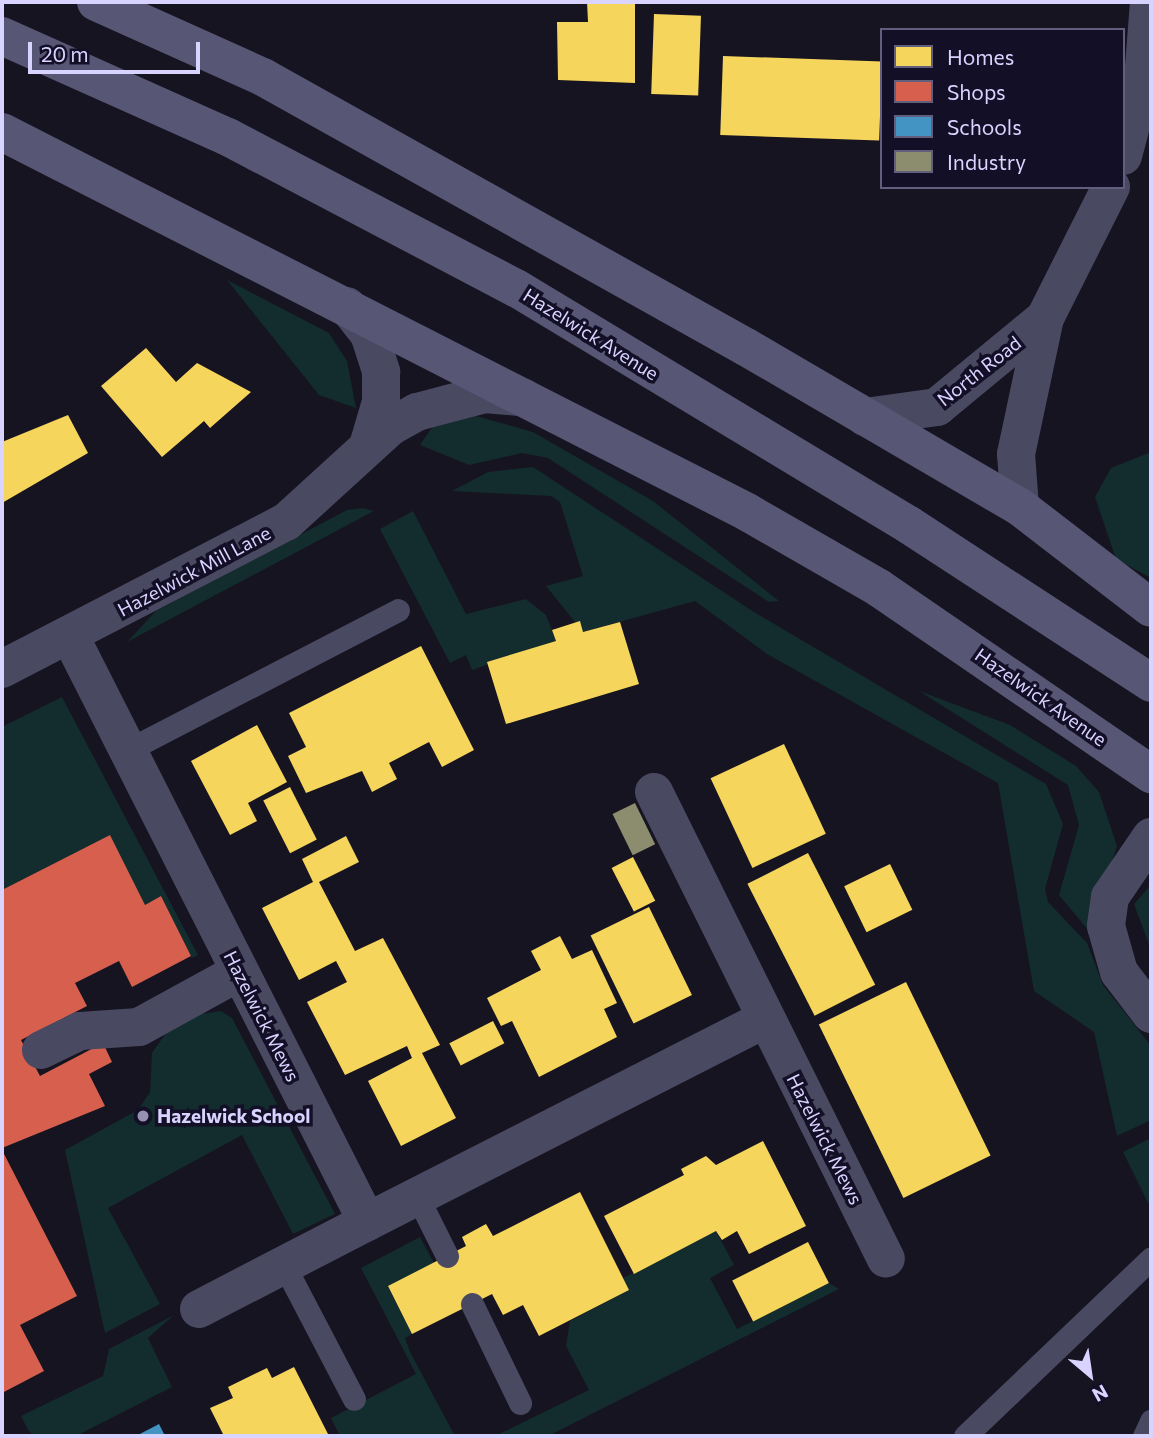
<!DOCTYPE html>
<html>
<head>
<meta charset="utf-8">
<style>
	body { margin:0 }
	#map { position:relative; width:1153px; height:1438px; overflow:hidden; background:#161421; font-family:Commissioner,sans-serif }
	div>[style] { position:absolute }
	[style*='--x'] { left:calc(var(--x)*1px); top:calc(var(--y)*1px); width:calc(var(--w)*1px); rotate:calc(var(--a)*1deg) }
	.green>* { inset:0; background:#132c2d }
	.homes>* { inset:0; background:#f6d55c; transform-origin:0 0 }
	.shops>* { inset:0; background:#d6604d }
	.schools>* { inset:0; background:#4393c3 }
	.industry>* { inset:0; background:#8c8c6e; transform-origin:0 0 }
	.lane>* { height:23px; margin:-11.5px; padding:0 11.5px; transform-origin:11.5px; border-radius:11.5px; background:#4a4962 }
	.street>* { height:38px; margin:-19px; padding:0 19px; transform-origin:19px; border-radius:19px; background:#4a4962 }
	.secondary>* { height:38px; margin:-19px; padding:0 19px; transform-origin:19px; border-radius:19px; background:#575674 }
	.dots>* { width:19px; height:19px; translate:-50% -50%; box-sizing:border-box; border:4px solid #130f26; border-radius:50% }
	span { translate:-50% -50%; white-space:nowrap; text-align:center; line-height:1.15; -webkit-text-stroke:7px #130f26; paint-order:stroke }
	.street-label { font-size:19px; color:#d9d4ff }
	.poi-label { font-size:19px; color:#d9d4ff; font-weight:700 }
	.left { translate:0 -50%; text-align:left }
	.frame { position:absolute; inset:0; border:4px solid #d9d4ff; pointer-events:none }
	.legend { position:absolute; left:880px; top:28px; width:245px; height:161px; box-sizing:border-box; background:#130f26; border:2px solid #625e7d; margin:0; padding:9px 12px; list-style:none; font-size:21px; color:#d9d4ff }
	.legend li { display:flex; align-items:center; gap:14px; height:35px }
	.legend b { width:35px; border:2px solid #625e7d }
	.north { position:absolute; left:1055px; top:1340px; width:70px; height:70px; -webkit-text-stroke:5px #130f26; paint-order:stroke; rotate:151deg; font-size:19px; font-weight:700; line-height:28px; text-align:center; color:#d9d4ff }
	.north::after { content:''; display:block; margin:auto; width:24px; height:32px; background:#d9d4ff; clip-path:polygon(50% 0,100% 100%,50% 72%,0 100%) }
	.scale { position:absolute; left:28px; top:42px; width:172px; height:32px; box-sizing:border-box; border:4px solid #d9d4ff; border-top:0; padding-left:9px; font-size:21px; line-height:24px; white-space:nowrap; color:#d9d4ff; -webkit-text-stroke:5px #130f26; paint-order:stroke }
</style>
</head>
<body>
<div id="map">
	<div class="green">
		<div style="clip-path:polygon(227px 280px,329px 333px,347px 361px,356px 408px,319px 395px)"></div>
		<div style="clip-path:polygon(476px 416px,533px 432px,653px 501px,779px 601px,769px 602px,548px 458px,522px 453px,469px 465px,420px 445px,433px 426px)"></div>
		<div style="clip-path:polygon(1151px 452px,1151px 578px,1116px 559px,1095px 497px,1111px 468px)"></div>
		<div style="clip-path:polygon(533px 467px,754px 612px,1046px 784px,1063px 824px,1045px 889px,1048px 902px,1087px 943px,1103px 985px,1151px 1046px,1151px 1120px,1117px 1136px,1094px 1032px,1034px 991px,998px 783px,767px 654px,695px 601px,583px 632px,546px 586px,583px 576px,560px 502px,551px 496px,452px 491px,488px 472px)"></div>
		<div style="clip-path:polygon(363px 508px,374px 511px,127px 642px,156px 611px,347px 510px)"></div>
		<div style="clip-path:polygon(413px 511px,466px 614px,526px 599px,546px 615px,556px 641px,472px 670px,466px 655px,450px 663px,380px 529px)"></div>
		<div style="clip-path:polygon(919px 691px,1010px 725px,1076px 766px,1099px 792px,1117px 846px,1089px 931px,1059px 895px,1079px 825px,1068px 785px)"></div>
		<div style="clip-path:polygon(62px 697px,198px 955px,192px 958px,161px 896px,145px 905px,110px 835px,2px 890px,2px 727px)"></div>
		<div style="clip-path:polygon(1151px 885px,1151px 950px,1134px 904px)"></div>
		<div style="clip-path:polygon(221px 1011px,232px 1018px,335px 1214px,293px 1234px,242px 1135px,108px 1208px,160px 1304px,105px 1333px,65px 1150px,138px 1110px,150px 1092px,152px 1053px,166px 1033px,193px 1015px)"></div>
		<div style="clip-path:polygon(1151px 1138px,1151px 1209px,1123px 1152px)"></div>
		<div style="clip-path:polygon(716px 1231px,734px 1265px,710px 1278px,737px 1329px,829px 1283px,839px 1289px,548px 1436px,495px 1436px,589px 1390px,566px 1346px,570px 1321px,629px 1290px,623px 1278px)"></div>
		<div style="clip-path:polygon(420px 1237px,434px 1263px,388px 1287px,412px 1334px,405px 1338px,410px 1352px,455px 1436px,340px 1436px,331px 1418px,416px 1374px,361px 1268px)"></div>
		<div style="clip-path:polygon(174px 1315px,148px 1338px,172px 1387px,76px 1436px,34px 1436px,28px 1430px,21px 1416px,103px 1376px,109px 1349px)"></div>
	</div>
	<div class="homes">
		<div style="clip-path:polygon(587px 2px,635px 2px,635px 83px,558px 80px,557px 22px,588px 22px)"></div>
		<div style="left:654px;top:14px;width:47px;height:80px;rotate:2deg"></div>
		<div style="left:723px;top:56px;width:159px;height:79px;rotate:2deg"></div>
		<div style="clip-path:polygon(146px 348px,176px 382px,197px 363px,251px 392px,210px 428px,204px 421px,162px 457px,101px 386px)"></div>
		<div style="clip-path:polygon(68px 415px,88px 453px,2px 503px,2px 442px)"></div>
		<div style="clip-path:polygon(580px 621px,583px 632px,620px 622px,639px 684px,506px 724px,487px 662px,556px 641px,552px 630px)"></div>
		<div style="clip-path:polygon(421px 646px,474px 750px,442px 767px,429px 742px,389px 763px,397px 779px,372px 792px,362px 771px,306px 793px,288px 756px,306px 747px,289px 713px)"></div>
		<div style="clip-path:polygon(257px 725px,287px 782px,248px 803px,257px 821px,230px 835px,191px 761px)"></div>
		<div style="left:784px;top:744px;width:99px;height:81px;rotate:65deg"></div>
		<div style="left:290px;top:787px;width:59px;height:30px;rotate:63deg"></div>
		<div style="clip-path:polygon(346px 836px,359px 862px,319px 882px,355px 951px,383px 938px,440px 1045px,422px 1053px,456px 1118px,401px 1146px,368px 1081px,412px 1058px,407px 1046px,345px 1075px,307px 1002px,347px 982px,336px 961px,299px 980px,262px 908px,313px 882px,302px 859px)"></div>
		<div style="left:808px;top:853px;width:148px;height:68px;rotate:63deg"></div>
		<div style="left:633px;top:857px;width:49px;height:24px;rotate:63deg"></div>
		<div style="left:890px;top:864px;width:51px;height:51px;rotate:64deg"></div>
		<div style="left:649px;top:907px;width:98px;height:65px;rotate:64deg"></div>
		<div style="clip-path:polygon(560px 936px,572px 959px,592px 950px,617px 1003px,604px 1009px,617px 1037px,539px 1077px,512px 1021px,501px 1026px,487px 998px,541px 970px,531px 951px)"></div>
		<div style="left:906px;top:982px;width:193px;height:97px;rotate:64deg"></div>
		<div style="left:493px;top:1021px;width:25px;height:49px;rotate:63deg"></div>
		<div style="clip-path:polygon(763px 1141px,806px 1226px,749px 1254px,737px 1231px,722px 1240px,716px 1231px,634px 1274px,604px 1216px,684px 1175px,681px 1169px,706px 1156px,716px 1165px)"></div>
		<div style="clip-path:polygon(580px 1192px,629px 1290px,539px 1336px,523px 1305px,503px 1315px,492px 1294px,412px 1334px,388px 1286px,466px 1246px,462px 1237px,486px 1224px,493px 1236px)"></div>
		<div style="left:808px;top:1242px;width:46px;height:85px;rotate:63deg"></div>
		<div style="clip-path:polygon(294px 1367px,329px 1436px,224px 1436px,210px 1408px,233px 1398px,228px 1387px,267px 1368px,272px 1378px)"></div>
	</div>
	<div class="shops">
		<div style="clip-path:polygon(110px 835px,145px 905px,161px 896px,191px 956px,132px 987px,119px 961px,75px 983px,87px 1006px,21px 1040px,40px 1076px,103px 1043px,112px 1062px,89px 1074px,105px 1106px,2px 1148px,2px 890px)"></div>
		<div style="clip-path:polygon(2px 1150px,77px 1296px,20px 1325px,44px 1371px,2px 1393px)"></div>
	</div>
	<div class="schools">
		<div style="clip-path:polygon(159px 1424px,165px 1436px,136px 1436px)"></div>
	</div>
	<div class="industry">
		<div style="left:635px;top:803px;width:46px;height:25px;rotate:64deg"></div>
	</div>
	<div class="lane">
		<div style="--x:128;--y:750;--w:304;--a:-27.4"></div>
		<div style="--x:417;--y:1196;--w:67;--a:63.4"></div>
		<div style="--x:284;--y:1265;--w:151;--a:62.4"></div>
		<div style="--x:472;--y:1304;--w:110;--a:64.1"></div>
		<div style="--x:965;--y:1436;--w:257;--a:-43.7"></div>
		<div style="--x:1144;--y:1436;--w:17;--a:-65"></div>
	</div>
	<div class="street">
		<div style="--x:1123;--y:156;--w:79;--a:-75.3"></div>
		<div style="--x:1143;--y:80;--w:78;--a:-85.6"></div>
		<div style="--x:347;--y:306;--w:36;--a:52"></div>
		<div style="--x:369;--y:334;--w:40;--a:72"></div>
		<div style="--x:381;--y:372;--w:30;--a:90"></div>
		<div style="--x:381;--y:402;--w:46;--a:106.5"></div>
		<div style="--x:865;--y:417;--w:73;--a:-7.9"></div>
		<div style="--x:937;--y:407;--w:140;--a:-39.5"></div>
		<div style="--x:1020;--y:507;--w:53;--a:-94.3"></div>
		<div style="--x:1016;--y:454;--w:139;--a:-78"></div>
		<div style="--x:1045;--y:318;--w:147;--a:-63.3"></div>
		<div style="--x:70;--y:636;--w:657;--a:63.12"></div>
		<div style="--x:367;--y:1222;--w:447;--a:-27"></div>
		<div style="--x:2;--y:669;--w:320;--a:-27.4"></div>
		<div style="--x:286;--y:522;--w:141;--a:-42.4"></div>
		<div style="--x:390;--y:427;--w:31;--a:-29"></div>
		<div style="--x:417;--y:412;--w:70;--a:-14.8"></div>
		<div style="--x:485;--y:394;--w:38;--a:5"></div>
		<div style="--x:654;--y:792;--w:521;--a:63.58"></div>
		<div style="--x:1151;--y:837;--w:73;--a:124.3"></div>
		<div style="--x:1110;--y:897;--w:29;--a:98"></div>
		<div style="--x:1106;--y:926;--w:48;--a:74.2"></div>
		<div style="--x:1119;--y:972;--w:53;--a:52.7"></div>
		<div style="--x:41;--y:1050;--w:43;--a:-26"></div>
		<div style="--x:80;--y:1031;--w:59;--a:-3.9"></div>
		<div style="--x:139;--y:1027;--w:114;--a:-28.8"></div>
		<div style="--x:199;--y:1309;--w:189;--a:-27.4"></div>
	</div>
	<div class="secondary">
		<div style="--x:96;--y:2;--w:183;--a:24.2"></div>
		<div style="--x:263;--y:77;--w:553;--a:29.21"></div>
		<div style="--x:746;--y:347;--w:317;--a:30.3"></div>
		<div style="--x:1020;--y:507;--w:165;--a:37.6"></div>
		<div style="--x:2;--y:36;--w:248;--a:24.1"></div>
		<div style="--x:228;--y:137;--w:325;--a:27.7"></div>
		<div style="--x:516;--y:288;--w:459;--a:31.1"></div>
		<div style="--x:909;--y:525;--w:289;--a:33.1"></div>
		<div style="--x:2;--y:132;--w:836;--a:27.02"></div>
		<div style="--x:747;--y:512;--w:152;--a:29.9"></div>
		<div style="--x:879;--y:588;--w:330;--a:34.4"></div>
	</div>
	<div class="dots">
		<div style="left:143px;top:1116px;background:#9591b1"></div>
	</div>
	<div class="street-label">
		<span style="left:591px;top:334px;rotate:32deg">Hazelwick Avenue</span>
		<span style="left:979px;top:371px;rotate:-38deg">North Road</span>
		<span style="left:194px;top:571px;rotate:-28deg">Hazelwick Mill Lane</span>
		<span style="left:1041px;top:697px;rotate:35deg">Hazelwick Avenue</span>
		<span style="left:262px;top:1016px;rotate:63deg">Hazelwick Mews</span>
		<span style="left:825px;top:1139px;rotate:63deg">Hazelwick Mews</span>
	</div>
	<div class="poi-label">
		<span class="left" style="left:157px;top:1116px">Hazelwick School</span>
	</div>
	<div class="frame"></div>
	<ul class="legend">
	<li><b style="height:19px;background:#f6d55c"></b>Homes</li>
	<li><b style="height:19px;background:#d6604d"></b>Shops</li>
	<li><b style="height:19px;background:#4393c3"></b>Schools</li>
	<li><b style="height:19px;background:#8c8c6e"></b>Industry</li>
	</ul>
	<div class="north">N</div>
	<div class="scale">20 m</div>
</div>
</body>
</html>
